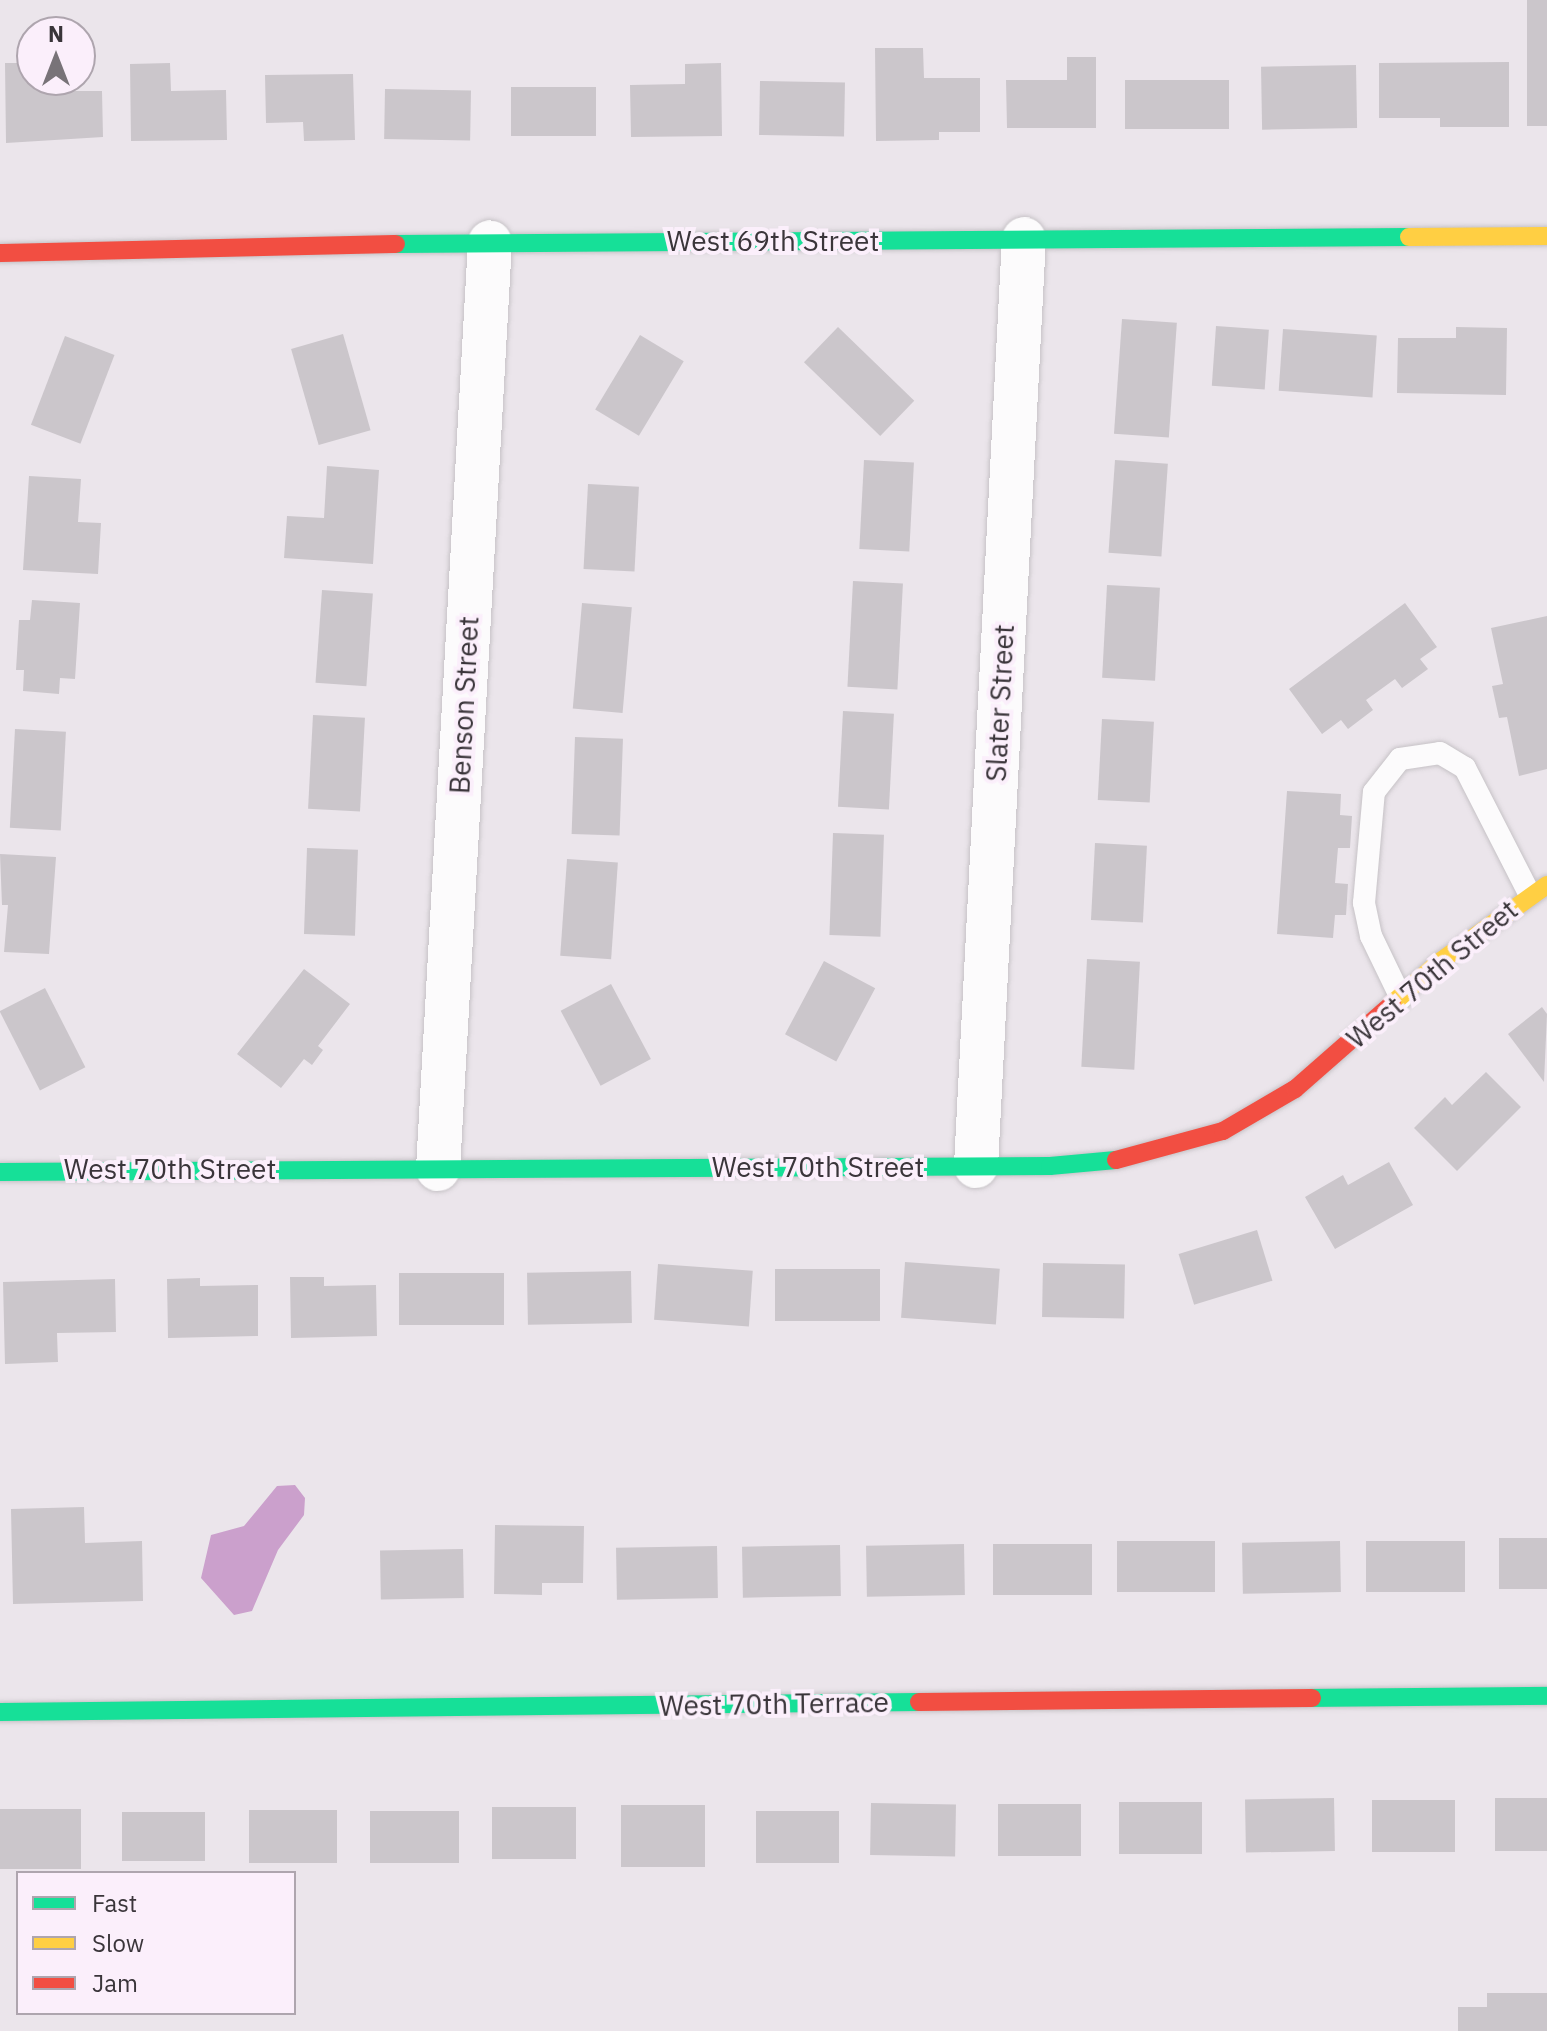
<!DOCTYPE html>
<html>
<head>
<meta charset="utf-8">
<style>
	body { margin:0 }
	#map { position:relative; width:1547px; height:2031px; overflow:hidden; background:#ebe5eb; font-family:"IBM Plex Sans",sans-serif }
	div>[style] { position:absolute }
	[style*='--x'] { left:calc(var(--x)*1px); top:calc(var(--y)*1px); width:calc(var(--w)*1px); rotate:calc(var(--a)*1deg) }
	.water>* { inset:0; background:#cba0cc }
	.building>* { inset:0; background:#cbc6cb; transform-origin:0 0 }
	.roads { filter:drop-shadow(0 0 2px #c6c2c6) drop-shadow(0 0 2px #c6c2c6) }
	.lane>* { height:22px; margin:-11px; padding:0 11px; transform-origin:11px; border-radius:11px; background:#fcfbfc }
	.street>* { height:44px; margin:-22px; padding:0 22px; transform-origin:22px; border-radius:22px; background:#fcfbfc }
	.fast>* { height:18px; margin:-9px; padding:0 9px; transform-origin:9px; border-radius:9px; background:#16e098 }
	.slow>* { height:18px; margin:-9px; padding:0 9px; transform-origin:9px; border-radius:9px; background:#ffcf43 }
	.jam>* { height:18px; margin:-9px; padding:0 9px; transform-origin:9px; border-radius:9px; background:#f24e42 }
	span { translate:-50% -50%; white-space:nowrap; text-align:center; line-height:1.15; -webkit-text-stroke:8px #fbeffb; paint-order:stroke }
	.street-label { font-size:28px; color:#3a353a }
	.legend { position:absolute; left:16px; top:1871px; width:280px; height:144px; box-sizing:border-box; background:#fbeffb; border:2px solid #aea5ae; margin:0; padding:10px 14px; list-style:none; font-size:24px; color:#3a353a }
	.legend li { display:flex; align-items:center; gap:16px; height:40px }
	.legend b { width:40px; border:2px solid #aea5ae }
	.north { position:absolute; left:16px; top:16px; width:80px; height:80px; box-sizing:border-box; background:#fbeffb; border:2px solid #aea5ae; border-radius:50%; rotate:0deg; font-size:22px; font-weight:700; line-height:32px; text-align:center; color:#3a353a }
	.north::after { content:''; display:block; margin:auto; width:28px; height:36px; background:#787378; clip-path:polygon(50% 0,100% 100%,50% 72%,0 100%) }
</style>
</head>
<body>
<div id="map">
	<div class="water">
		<div style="clip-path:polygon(295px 1485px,305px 1498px,304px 1515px,278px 1550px,252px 1611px,234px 1615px,201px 1578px,211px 1535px,244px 1526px,277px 1486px)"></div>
	</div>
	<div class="building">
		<div style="left:1527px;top:0;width:20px;height:126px"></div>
		<div style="clip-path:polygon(875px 48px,923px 48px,924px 78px,980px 78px,980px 132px,939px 132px,939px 140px,876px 141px)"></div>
		<div style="clip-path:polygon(1067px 57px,1096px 57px,1096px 128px,1007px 128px,1006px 80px,1067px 80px)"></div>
		<div style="clip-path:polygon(1509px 62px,1509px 127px,1440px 127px,1440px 118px,1379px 118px,1379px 63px)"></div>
		<div style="clip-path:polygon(5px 63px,32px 63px,32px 80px,45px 80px,45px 91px,102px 91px,103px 137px,6px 143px)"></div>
		<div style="clip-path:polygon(170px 63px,171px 91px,226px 90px,227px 140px,131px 141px,130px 64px)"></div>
		<div style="clip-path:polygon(721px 63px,722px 136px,631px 137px,630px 85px,685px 84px,685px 64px)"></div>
		<div style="left:1356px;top:65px;width:63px;height:95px;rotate:89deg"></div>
		<div style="clip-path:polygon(353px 74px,355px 140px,304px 141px,303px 122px,266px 123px,265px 75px)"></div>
		<div style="left:1229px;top:80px;width:49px;height:104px;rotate:90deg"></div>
		<div style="left:760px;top:81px;width:85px;height:54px;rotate:1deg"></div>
		<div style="left:511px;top:87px;width:85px;height:49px"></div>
		<div style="left:385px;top:89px;width:86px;height:50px;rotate:1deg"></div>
		<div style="left:1122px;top:319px;width:55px;height:115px;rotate:4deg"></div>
		<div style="left:1216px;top:326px;width:53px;height:60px;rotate:4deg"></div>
		<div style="left:838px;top:327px;width:106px;height:49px;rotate:44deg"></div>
		<div style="clip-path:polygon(1456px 327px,1507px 328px,1506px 395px,1397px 393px,1398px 338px,1456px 338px)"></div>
		<div style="left:1283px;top:329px;width:94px;height:62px;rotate:4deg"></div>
		<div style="left:343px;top:334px;width:100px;height:54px;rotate:74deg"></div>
		<div style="left:640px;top:335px;width:51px;height:87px;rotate:31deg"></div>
		<div style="left:65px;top:336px;width:53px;height:95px;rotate:21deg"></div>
		<div style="left:864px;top:460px;width:50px;height:89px;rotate:3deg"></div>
		<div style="left:1115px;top:460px;width:53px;height:93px;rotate:4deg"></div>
		<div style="clip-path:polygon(327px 466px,379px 470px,373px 564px,284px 558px,287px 516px,324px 518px)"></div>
		<div style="clip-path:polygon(29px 476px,81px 479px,78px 522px,101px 523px,98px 574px,23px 570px)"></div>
		<div style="left:588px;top:484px;width:51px;height:85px;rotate:3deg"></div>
		<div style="left:853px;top:581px;width:50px;height:106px;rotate:3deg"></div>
		<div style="left:1107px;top:585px;width:53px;height:93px;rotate:3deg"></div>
		<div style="left:322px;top:590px;width:51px;height:93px;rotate:4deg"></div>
		<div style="clip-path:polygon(32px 600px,80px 603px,75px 679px,60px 678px,59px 694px,23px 691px,24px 670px,16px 670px,19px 620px,30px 620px)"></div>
		<div style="left:582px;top:603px;width:50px;height:106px;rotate:5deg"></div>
		<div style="clip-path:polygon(1405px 603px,1437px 647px,1420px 659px,1428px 669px,1402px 688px,1395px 679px,1366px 700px,1373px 710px,1348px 729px,1341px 720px,1322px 734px,1289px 689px)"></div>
		<div style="clip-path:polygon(1547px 616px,1547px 769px,1519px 776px,1507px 717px,1499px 718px,1492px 686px,1503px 684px,1491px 628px)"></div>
		<div style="left:843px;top:711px;width:51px;height:96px;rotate:3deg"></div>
		<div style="left:313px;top:715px;width:52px;height:94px;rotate:3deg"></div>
		<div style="left:1102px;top:719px;width:52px;height:81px;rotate:3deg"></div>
		<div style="left:15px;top:729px;width:51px;height:99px;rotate:3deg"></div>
		<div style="left:575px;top:737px;width:48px;height:97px;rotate:2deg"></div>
		<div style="clip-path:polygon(1287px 791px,1341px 794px,1340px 815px,1352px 816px,1350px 848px,1338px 848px,1335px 883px,1348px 884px,1346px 915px,1335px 915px,1333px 938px,1277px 934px)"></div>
		<div style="left:833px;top:833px;width:51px;height:102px;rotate:2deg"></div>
		<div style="left:1095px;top:843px;width:52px;height:77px;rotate:3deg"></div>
		<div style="left:307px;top:848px;width:51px;height:86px;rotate:2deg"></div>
		<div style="clip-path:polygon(0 854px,56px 857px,49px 954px,4px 952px,8px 905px,2px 905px)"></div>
		<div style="left:567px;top:859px;width:51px;height:97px;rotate:4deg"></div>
		<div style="left:1087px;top:959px;width:53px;height:108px;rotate:3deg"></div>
		<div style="left:824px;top:961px;width:58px;height:83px;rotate:28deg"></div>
		<div style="clip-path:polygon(304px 969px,350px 1004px,318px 1046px,323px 1050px,312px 1065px,304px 1059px,281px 1088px,237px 1054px)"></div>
		<div style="left:611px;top:984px;width:85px;height:57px;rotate:62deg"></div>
		<div style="left:45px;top:988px;width:89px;height:51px;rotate:63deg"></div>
		<div style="clip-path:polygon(1542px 1007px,1547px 1014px,1544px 1082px,1508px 1034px)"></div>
		<div style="clip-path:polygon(1486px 1072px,1521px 1107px,1457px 1171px,1414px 1128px,1445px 1097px,1452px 1105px)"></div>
		<div style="clip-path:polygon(1389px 1162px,1413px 1205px,1335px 1249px,1305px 1197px,1343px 1175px,1348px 1185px)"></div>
		<div style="left:1257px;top:1230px;width:53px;height:82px;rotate:73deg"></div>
		<div style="left:905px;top:1262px;width:95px;height:56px;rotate:4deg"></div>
		<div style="left:1043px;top:1263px;width:82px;height:54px;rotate:1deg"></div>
		<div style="left:658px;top:1264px;width:95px;height:56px;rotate:4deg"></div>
		<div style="left:775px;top:1269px;width:105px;height:52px"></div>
		<div style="left:631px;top:1271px;width:52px;height:104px;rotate:89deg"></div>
		<div style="left:504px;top:1273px;width:52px;height:105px;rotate:90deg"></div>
		<div style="clip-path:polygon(290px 1277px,324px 1277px,324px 1286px,376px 1285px,377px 1336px,291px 1338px)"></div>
		<div style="clip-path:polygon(200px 1278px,200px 1286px,258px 1285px,258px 1336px,168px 1338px,167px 1279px)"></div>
		<div style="clip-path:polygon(115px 1279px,116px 1332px,57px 1333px,58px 1362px,5px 1364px,3px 1282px)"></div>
		<div style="clip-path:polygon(84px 1507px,85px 1543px,142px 1541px,143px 1601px,13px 1604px,11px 1509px)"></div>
		<div style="clip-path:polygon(495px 1525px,584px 1526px,583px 1583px,542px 1583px,542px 1595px,494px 1594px)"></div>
		<div style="left:1547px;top:1538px;width:51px;height:48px;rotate:90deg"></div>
		<div style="left:1215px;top:1541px;width:51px;height:98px;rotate:90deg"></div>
		<div style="left:1340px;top:1541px;width:51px;height:98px;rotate:89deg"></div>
		<div style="left:1465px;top:1541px;width:51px;height:99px;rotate:90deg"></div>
		<div style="left:964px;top:1544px;width:51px;height:98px;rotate:89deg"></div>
		<div style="left:1092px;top:1544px;width:51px;height:99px;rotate:90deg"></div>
		<div style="left:840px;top:1545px;width:51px;height:98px;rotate:89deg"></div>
		<div style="left:717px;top:1546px;width:52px;height:101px;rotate:89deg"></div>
		<div style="left:463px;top:1549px;width:49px;height:83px;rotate:89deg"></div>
		<div style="left:1334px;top:1798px;width:53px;height:89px;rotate:89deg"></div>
		<div style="left:1495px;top:1798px;width:52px;height:53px"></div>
		<div style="left:1372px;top:1800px;width:83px;height:52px"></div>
		<div style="left:1119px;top:1802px;width:83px;height:52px"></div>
		<div style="left:871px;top:1803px;width:85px;height:52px;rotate:1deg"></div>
		<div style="left:998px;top:1804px;width:83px;height:52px"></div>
		<div style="left:705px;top:1805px;width:62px;height:84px;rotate:90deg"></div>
		<div style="left:492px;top:1807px;width:84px;height:52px"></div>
		<div style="left:0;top:1809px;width:81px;height:60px"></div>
		<div style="left:249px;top:1810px;width:88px;height:53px"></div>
		<div style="left:370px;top:1811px;width:89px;height:52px"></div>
		<div style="left:756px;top:1811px;width:83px;height:52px"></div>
		<div style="left:122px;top:1812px;width:83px;height:49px"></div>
		<div style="clip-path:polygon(1487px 1993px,1547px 1993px,1547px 2031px,1458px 2031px,1458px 2007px,1487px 2007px)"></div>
	</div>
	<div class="roads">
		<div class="lane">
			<div style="--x:1401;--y:998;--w:69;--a:-115.8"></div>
			<div style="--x:1371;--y:936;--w:34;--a:-102"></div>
			<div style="--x:1364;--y:903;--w:111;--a:-84.9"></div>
			<div style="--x:1374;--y:792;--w:42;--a:-51.8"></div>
			<div style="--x:1400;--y:759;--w:40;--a:-8.5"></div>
			<div style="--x:1440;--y:753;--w:29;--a:31"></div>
			<div style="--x:1465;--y:768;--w:140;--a:62.9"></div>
		</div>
		<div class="street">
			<div style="--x:976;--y:1166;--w:928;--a:-87.04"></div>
			<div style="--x:438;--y:1169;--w:928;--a:-86.79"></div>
		</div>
		<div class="fast">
			<div style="--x:396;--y:244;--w:1013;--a:-0.4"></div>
			<div style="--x:0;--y:1172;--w:1050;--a:-0.33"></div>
			<div style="--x:1050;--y:1166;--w:66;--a:-5.2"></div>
			<div style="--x:1312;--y:1698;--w:235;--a:-0.5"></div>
			<div style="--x:0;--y:1712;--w:919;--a:-0.62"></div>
		</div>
		<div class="slow">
			<div style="--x:1409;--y:237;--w:138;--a:-0.4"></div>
			<div style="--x:1392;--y:1004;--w:62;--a:-41.7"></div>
			<div style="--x:1438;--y:963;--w:134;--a:-35.6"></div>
		</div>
		<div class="jam">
			<div style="--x:0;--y:253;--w:396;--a:-1.3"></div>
			<div style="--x:1116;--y:1160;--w:111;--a:-15.2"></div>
			<div style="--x:1223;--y:1131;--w:83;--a:-30.3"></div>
			<div style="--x:1295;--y:1089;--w:129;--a:-41.2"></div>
			<div style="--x:919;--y:1702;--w:393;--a:-0.6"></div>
		</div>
	</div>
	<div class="street-label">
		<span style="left:773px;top:241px">West 69th Street</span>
		<span style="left:1000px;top:703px;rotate:-87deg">Slater Street</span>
		<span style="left:464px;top:705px;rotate:-87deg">Benson Street</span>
		<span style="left:1432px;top:974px;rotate:-40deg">West 70th Street</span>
		<span style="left:818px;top:1167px">West 70th Street</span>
		<span style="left:170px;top:1169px">West 70th Street</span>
		<span style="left:774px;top:1704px;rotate:-1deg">West 70th Terrace</span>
	</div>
	<ul class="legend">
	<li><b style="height:10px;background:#16e098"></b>Fast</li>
	<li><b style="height:10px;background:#ffcf43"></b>Slow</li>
	<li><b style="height:10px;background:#f24e42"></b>Jam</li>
	</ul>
	<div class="north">N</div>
</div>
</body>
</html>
